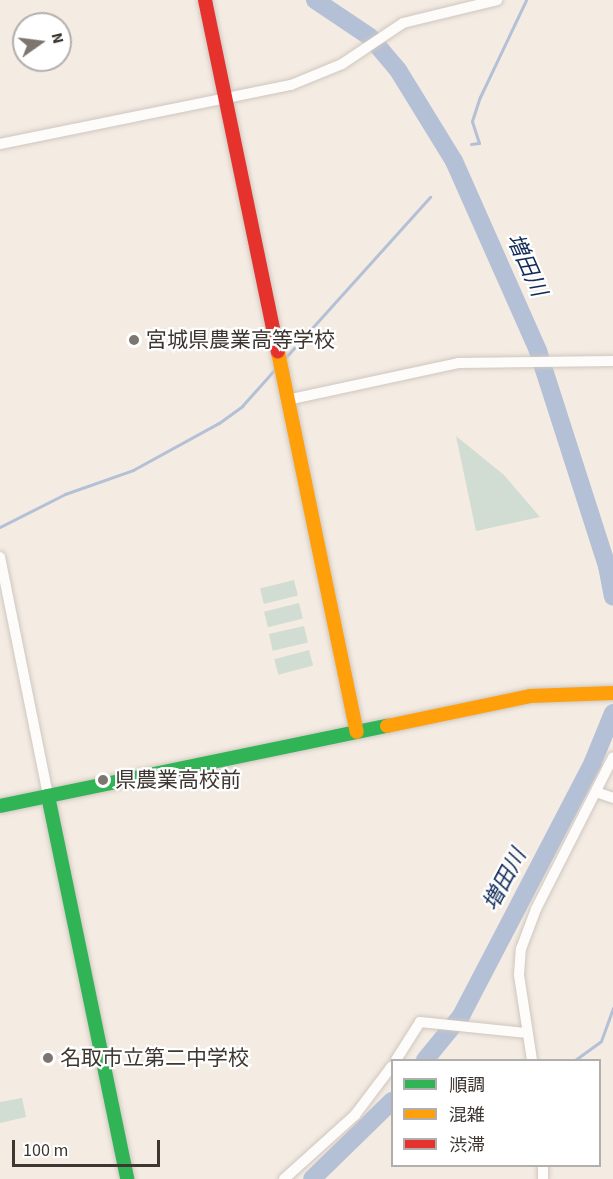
<!DOCTYPE html>
<html>
<head>
<meta charset="utf-8">
<style>
	body { margin:0 }
	#map { position:relative; width:613px; height:1179px; overflow:hidden; background:#f4ebe2; font-family:"Source Sans 3","Noto Sans JP",sans-serif }
	div>[style] { position:absolute }
	[style*='--x'] { left:calc(var(--x)*1px); top:calc(var(--y)*1px); width:calc(var(--w)*1px); rotate:calc(var(--a)*1deg) }
	.green>* { inset:0; background:#d1ddd2; transform-origin:0 0 }
	.stream>* { height:3px; margin:-1.5px; padding:0 1.5px; transform-origin:1.5px; border-radius:1.5px; background:#b4c0d6 }
	.river>* { height:18px; margin:-9px; padding:0 9px; transform-origin:9px; border-radius:9px; background:#b4c0d6 }
	.roads { filter:drop-shadow(0 0 2px #cec7c0) drop-shadow(0 0 2px #cec7c0) }
	.street>* { height:10px; margin:-5px; padding:0 5px; transform-origin:5px; border-radius:5px; background:#fdfcfb }
	.fast>* { height:14px; margin:-7px; padding:0 7px; transform-origin:7px; border-radius:7px; background:#30b455 }
	.slow>* { height:14px; margin:-7px; padding:0 7px; transform-origin:7px; border-radius:7px; background:#ff9f0a }
	.jam>* { height:14px; margin:-7px; padding:0 7px; transform-origin:7px; border-radius:7px; background:#e5322d }
	.dots>* { width:16px; height:16px; translate:-50% -50%; box-sizing:border-box; border:3px solid #fff; border-radius:50% }
	span { translate:-50% -50%; white-space:nowrap; text-align:center; line-height:1.15; -webkit-text-stroke:4.5px #fff; paint-order:stroke }
	.poi-label { font-size:21px; color:#3d3631 }
	.left { translate:0 -50%; text-align:left }
	.water-label { font-size:22px; color:#132d5a; font-style:italic }
	.legend { position:absolute; left:391px; top:1059px; width:210px; height:108px; box-sizing:border-box; background:#fff; border:2px solid #b1afad; margin:0; padding:8px 10px; list-style:none; font-size:18px; color:#3d3631 }
	.legend li { display:flex; align-items:center; gap:12px; height:30px }
	.legend b { width:30px; border:2px solid #b1afad }
	.north { position:absolute; left:12px; top:12px; width:60px; height:60px; box-sizing:border-box; background:#fff; border:2px solid #b1afad; border-radius:50%; rotate:76deg; font-size:16px; font-weight:700; line-height:24px; text-align:center; color:#3d3631 }
	.north::after { content:''; display:block; margin:auto; width:21px; height:27px; background:#7d756f; clip-path:polygon(50% 0,100% 100%,50% 72%,0 100%) }
	.scale { position:absolute; left:12px; top:1140px; width:148px; height:27px; box-sizing:border-box; border:3px solid #3d3631; border-top:0; padding-left:8px; font-size:18px; line-height:21px; white-space:nowrap; color:#3d3631; -webkit-text-stroke:4px #fff; paint-order:stroke }
</style>
</head>
<body>
<div id="map">
	<div class="green">
		<div style="clip-path:polygon(456px 436px,504px 475px,540px 517px,476px 531px)"></div>
		<div style="left:294px;top:580px;width:16px;height:35px;rotate:76deg"></div>
		<div style="left:299px;top:603px;width:16px;height:36px;rotate:76deg"></div>
		<div style="left:304px;top:626px;width:17px;height:36px;rotate:77deg"></div>
		<div style="left:309px;top:650px;width:16px;height:36px;rotate:75deg"></div>
		<div style="clip-path:polygon(22px 1098px,26px 1117px,0 1123px,0 1102px)"></div>
	</div>
	<div class="stream">
		<div style="--x:471;--y:144;--w:8;--a:-7"></div>
		<div style="--x:479;--y:143;--w:23;--a:-108"></div>
		<div style="--x:472;--y:121;--w:25;--a:-72"></div>
		<div style="--x:480;--y:97;--w:107;--a:-64.6"></div>
		<div style="--x:285;--y:358;--w:217;--a:-48"></div>
		<div style="--x:0;--y:527;--w:73;--a:-26.9"></div>
		<div style="--x:65;--y:494;--w:72;--a:-19.4"></div>
		<div style="--x:133;--y:470;--w:98;--a:-28.7"></div>
		<div style="--x:219;--y:423;--w:29;--a:-36"></div>
		<div style="--x:242;--y:406;--w:51;--a:-48.2"></div>
		<div style="--x:575;--y:1060;--w:32;--a:-36"></div>
		<div style="--x:601;--y:1041;--w:35;--a:-70"></div>
	</div>
	<div class="river">
		<div style="--x:315;--y:0;--w:66;--a:33.9"></div>
		<div style="--x:370;--y:37;--w:43;--a:49.7"></div>
		<div style="--x:398;--y:70;--w:107;--a:58.4"></div>
		<div style="--x:454;--y:161;--w:208;--a:66.1"></div>
		<div style="--x:538;--y:351;--w:226;--a:72.2"></div>
		<div style="--x:607;--y:566;--w:31;--a:79"></div>
		<div style="--x:425;--y:1060;--w:57;--a:-50.7"></div>
		<div style="--x:461;--y:1016;--w:286;--a:-62.5"></div>
		<div style="--x:593;--y:762;--w:53;--a:-67.8"></div>
		<div style="--x:312;--y:1179;--w:112;--a:-44.3"></div>
	</div>
	<div class="roads">
		<div class="street">
			<div style="--x:0;--y:144;--w:297;--a:-11.5"></div>
			<div style="--x:291;--y:85;--w:55;--a:-22.4"></div>
			<div style="--x:342;--y:64;--w:73;--a:-33.9"></div>
			<div style="--x:403;--y:23;--w:97;--a:-13.7"></div>
			<div style="--x:287;--y:400;--w:175;--a:-12.2"></div>
			<div style="--x:458;--y:363;--w:155;--a:-0.7"></div>
			<div style="--x:0;--y:557;--w:244;--a:78.6"></div>
			<div style="--x:596;--y:792;--w:18;--a:19"></div>
			<div style="--x:396;--y:1060;--w:45;--a:-57.7"></div>
			<div style="--x:420;--y:1022;--w:108;--a:5.9"></div>
			<div style="--x:532;--y:1060;--w:86;--a:-98.7"></div>
			<div style="--x:519;--y:975;--w:26;--a:-86"></div>
			<div style="--x:521;--y:949;--w:43;--a:-69.4"></div>
			<div style="--x:536;--y:909;--w:170;--a:-63.1"></div>
			<div style="--x:543;--y:1166;--w:13;--a:90"></div>
			<div style="--x:284;--y:1179;--w:96;--a:-42"></div>
			<div style="--x:355;--y:1115;--w:61;--a:-52.9"></div>
		</div>
		<div class="fast">
			<div style="--x:48;--y:796;--w:391;--a:78.3"></div>
			<div style="--x:0;--y:806;--w:395;--a:-11.7"></div>
		</div>
		<div class="slow">
			<div style="--x:278;--y:352;--w:388;--a:78.3"></div>
			<div style="--x:387;--y:726;--w:146;--a:-11.8"></div>
			<div style="--x:530;--y:696;--w:83;--a:-2.1"></div>
		</div>
		<div class="jam">
			<div style="--x:205;--y:0;--w:359;--a:78.3"></div>
		</div>
	</div>
	<div class="dots">
		<div style="left:134px;top:340px;background:#7d756f"></div>
		<div style="left:103px;top:780px;background:#7d756f"></div>
		<div style="left:48px;top:1058px;background:#7d756f"></div>
	</div>
	<div class="poi-label">
		<span class="left" style="left:146px;top:340px">宮城県農業高等学校</span>
		<span class="left" style="left:115px;top:780px">県農業高校前</span>
		<span class="left" style="left:60px;top:1058px">名取市立第二中学校</span>
	</div>
	<div class="water-label">
		<span style="left:526px;top:265px;rotate:66deg">増田川</span>
		<span style="left:505px;top:880px;rotate:-62deg">増田川</span>
	</div>
	<ul class="legend">
	<li><b style="height:8px;background:#30b455"></b>順調</li>
	<li><b style="height:8px;background:#ff9f0a"></b>混雑</li>
	<li><b style="height:8px;background:#e5322d"></b>渋滞</li>
	</ul>
	<div class="north">N</div>
	<div class="scale">100 m</div>
</div>
</body>
</html>
